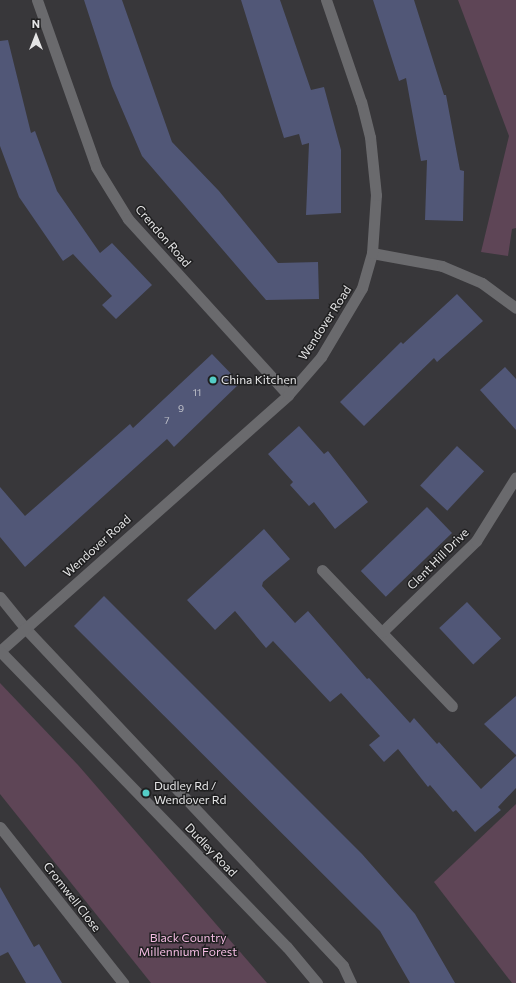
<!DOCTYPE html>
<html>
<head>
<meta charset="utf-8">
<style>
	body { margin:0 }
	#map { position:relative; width:516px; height:983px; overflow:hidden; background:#38373a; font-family:Commissioner,sans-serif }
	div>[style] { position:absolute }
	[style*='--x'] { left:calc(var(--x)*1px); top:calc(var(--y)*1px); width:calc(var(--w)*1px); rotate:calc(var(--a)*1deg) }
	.green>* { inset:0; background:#5e4556 }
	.building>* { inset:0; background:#515777; transform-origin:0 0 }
	.minor>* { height:11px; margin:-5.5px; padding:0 5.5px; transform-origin:5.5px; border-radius:5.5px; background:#6a6a6d }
	.secondary>* { height:11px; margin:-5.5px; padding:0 5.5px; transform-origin:5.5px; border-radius:5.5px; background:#6a6a6d }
	.dots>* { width:11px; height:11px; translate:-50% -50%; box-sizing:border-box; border:2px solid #1f1f20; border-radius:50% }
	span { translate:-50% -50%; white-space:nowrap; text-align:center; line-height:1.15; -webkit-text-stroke:3px #1f1f20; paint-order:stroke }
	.number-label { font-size:10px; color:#c0c2ca }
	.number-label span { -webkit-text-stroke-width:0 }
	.street-label { font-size:12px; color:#e5e5e6 }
	.poi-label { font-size:12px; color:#e5e5e6 }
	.left { translate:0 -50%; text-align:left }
	.park-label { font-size:12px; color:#f6bde4 }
	.north { position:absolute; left:16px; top:16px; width:40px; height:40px; -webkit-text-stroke:3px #1f1f20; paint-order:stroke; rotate:0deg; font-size:11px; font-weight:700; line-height:16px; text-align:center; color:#e5e5e6 }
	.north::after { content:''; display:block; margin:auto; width:14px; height:18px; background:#e5e5e6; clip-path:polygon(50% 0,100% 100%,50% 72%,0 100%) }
</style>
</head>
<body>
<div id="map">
	<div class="green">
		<div style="clip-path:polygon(458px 0,516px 0,516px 228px,512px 229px,508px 256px,481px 252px,509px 136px)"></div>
		<div style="clip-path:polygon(0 683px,78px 765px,267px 983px,151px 983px,0 794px)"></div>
		<div style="clip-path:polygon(516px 804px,516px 983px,512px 983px,434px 882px)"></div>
	</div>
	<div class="building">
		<div style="clip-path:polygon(84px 0,122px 0,172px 142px,219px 191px,278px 263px,318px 262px,319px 299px,266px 300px,142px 156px,112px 86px)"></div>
		<div style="clip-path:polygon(241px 0,280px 0,311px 90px,324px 87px,341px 150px,341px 213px,306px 215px,309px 143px,302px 145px,299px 134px,284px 138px)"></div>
		<div style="clip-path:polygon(373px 0,414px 0,444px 95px,446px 95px,460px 170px,464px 171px,463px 221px,425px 220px,427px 160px,421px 161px,406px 78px,399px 81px)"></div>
		<div style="clip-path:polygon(8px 40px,31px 133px,35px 131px,57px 191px,100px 253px,112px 243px,152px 285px,116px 319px,102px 305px,112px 296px,73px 254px,63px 261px,19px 197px,0 146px,0 41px)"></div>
		<div style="clip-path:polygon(457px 294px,483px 321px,437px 362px,434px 358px,364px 426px,340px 402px,401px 342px,403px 344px)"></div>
		<div style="clip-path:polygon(212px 354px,240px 383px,174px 447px,167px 439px,25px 567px,0 537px,0 487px,25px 516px,130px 424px,133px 428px)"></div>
		<div style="clip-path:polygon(505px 367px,516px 379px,516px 430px,480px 390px)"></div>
		<div style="clip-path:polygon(299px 426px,324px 454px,328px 451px,368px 502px,335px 529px,314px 502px,309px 506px,290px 485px,293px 482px,268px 454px)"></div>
		<div style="left:457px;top:446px;width:37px;height:54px;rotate:43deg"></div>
		<div style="left:427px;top:507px;width:36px;height:92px;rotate:46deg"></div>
		<div style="clip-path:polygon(264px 529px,290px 559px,263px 582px,262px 586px,295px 623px,308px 611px,367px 679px,369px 678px,410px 723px,414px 718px,437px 744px,439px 742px,481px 789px,516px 756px,516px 788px,498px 807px,501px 810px,475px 832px,456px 810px,453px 812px,430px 785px,428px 787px,398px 749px,384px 762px,369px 745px,380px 736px,341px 693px,330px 702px,273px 641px,266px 648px,235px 611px,215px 630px,187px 600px)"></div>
		<div style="clip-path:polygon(104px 596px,362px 854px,415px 914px,455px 983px,410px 983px,380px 931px,74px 626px)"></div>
		<div style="left:467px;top:602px;width:50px;height:38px;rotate:47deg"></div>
		<div style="clip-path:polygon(516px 696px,516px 755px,484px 724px)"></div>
		<div style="clip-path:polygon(0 887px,34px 947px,39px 944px,62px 983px,26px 983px,8px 952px,0 956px)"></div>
	</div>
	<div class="minor">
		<div style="--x:37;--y:0;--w:177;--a:70.5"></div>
		<div style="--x:96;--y:167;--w:61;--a:58.4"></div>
		<div style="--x:128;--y:219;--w:238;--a:47.7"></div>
		<div style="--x:372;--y:253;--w:71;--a:10.5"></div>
		<div style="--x:442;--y:266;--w:43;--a:23"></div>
		<div style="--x:482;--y:283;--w:42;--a:36.3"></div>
		<div style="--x:322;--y:570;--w:188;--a:46.3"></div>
		<div style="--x:0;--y:597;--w:40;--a:51"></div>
		<div style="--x:25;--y:628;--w:464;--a:46.7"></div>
		<div style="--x:343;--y:966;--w:19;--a:65"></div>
		<div style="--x:382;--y:632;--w:131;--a:-44.1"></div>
		<div style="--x:476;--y:541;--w:75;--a:-58"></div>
		<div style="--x:0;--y:651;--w:385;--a:-41.6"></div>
		<div style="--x:288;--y:395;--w:50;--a:-49"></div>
		<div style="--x:321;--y:357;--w:80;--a:-59.3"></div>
		<div style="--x:362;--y:288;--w:36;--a:-74"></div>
		<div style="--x:372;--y:253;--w:58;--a:-86.1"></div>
		<div style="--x:376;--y:195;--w:58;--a:-95.9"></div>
		<div style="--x:370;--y:137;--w:36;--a:-104"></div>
		<div style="--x:361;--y:102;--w:108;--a:-108.9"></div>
		<div style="--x:0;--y:827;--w:199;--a:51.7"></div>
	</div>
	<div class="secondary">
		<div style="--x:0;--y:651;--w:412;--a:45.9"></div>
		<div style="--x:287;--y:947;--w:47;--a:50.2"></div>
	</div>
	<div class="dots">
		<div style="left:213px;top:380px;background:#54cdc7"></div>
		<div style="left:146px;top:793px;background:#54cdc7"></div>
	</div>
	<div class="number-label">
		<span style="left:197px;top:393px">11</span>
		<span style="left:181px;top:409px">9</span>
		<span style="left:167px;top:421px">7</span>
	</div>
	<div class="street-label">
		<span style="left:163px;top:236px;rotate:49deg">Crendon Road</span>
		<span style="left:325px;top:323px;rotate:-57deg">Wendover Road</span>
		<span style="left:97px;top:546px;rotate:-42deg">Wendover Road</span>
		<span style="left:438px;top:559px;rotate:-45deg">Clent Hill Drive</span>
		<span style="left:211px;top:850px;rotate:46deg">Dudley Road</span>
		<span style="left:72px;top:897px;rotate:52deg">Cromwell Close</span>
	</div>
	<div class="poi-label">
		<span class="left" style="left:221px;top:380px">China Kitchen</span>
		<span class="left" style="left:154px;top:793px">Dudley Rd /<br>Wendover Rd</span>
	</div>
	<div class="park-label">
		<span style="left:188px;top:945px">Black Country<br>Millennium Forest</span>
	</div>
	<div class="north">N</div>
</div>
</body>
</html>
